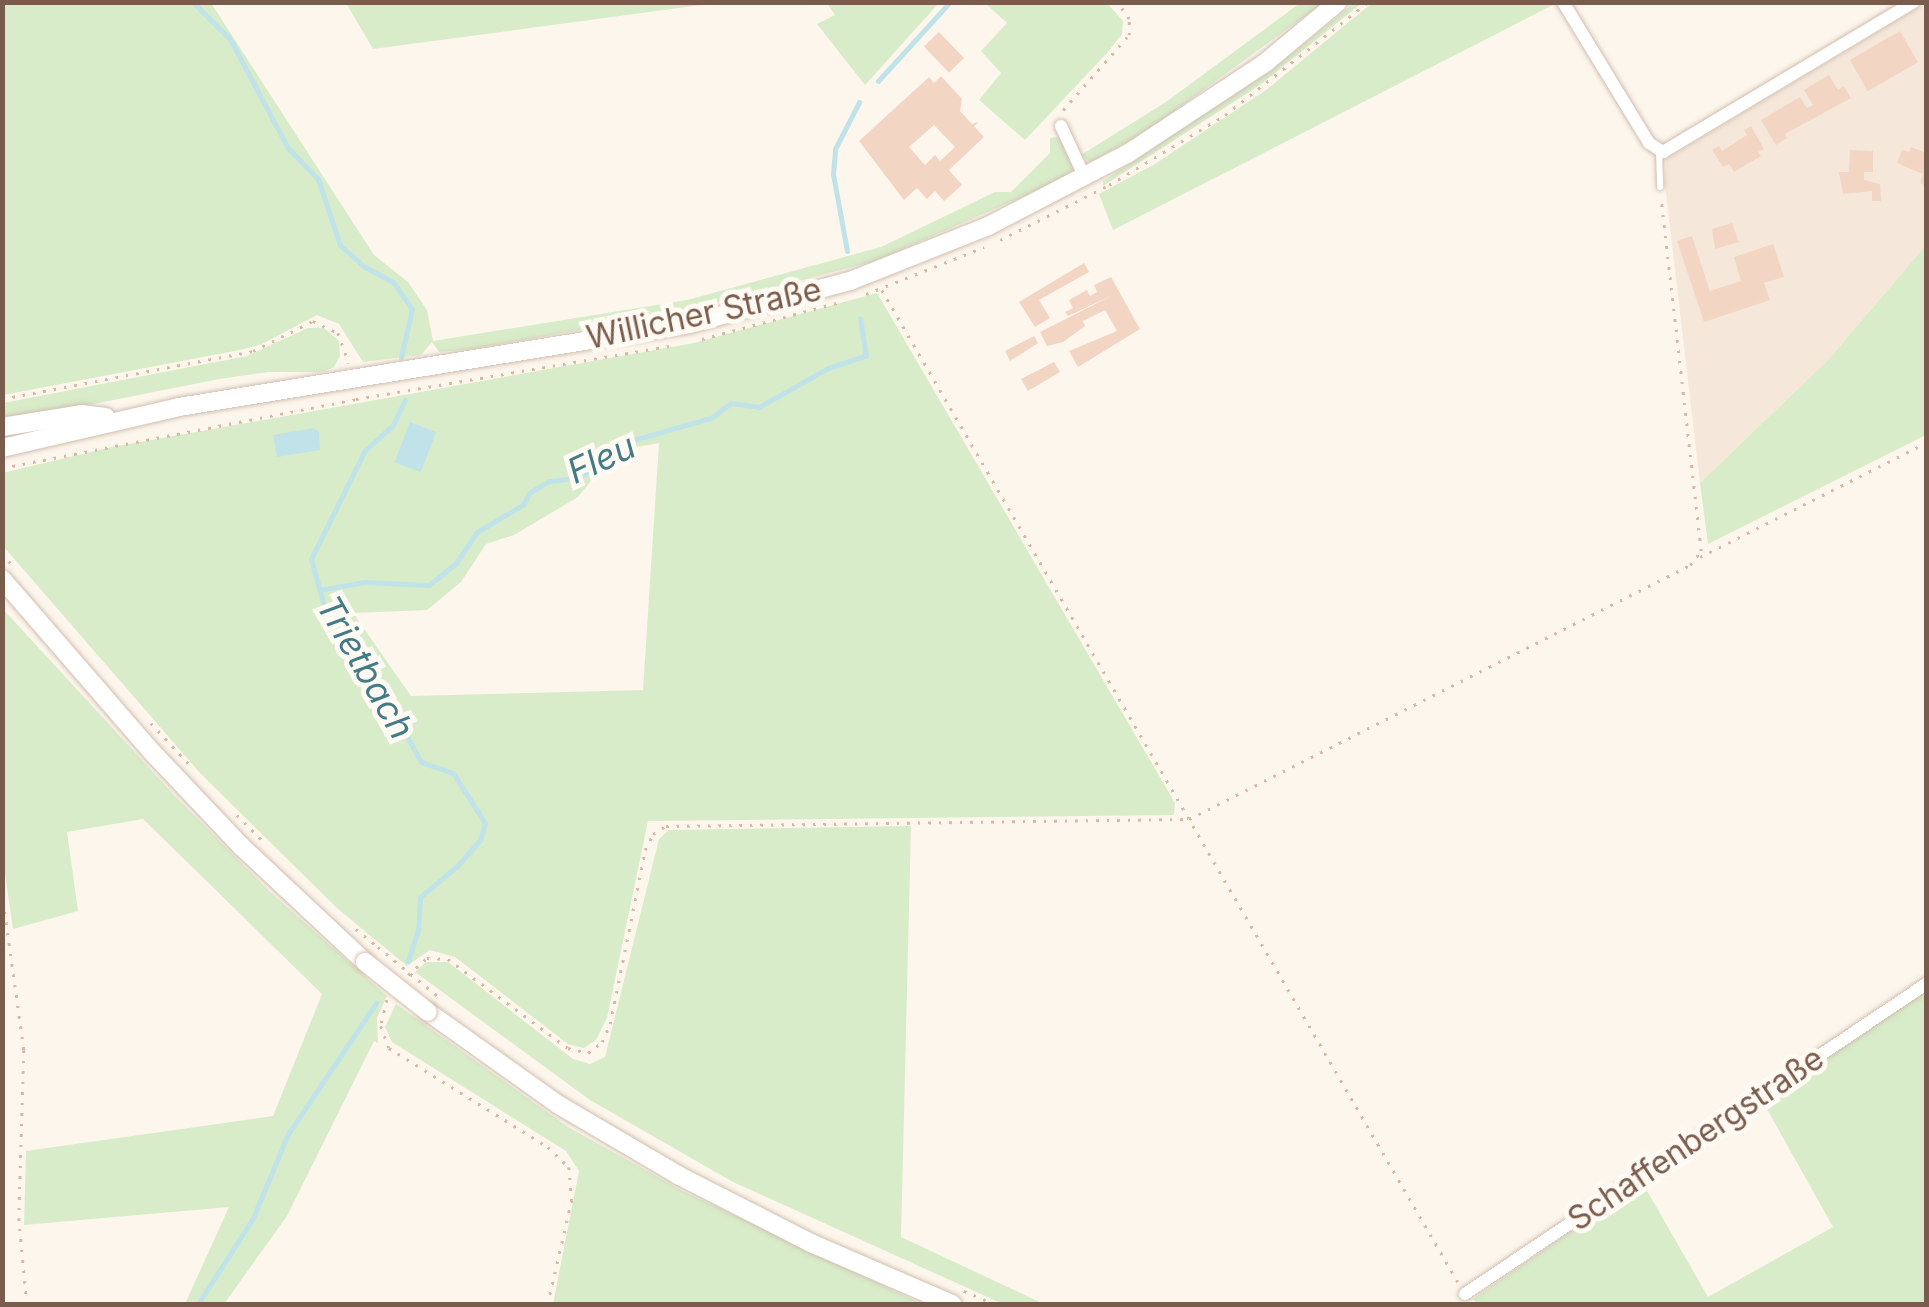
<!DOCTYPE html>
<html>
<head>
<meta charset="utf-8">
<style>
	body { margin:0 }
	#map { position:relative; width:1929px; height:1307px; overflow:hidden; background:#fdf6ec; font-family:Inter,sans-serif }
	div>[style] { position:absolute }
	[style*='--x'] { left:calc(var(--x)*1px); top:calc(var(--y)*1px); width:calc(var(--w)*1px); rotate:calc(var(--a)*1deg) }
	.residential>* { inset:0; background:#f5e8da }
	.green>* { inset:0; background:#d8ecc9 }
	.water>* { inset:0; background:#bfe3e8; transform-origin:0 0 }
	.stream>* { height:5px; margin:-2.5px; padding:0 2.5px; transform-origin:2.5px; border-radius:2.5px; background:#bfe3e8 }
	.building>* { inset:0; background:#f3d5c3; transform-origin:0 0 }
	.path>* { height:2.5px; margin-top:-1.25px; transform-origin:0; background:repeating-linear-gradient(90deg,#d9b8a5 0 2.5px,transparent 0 10.5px) }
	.roads { filter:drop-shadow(0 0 2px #d1beb0) drop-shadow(0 0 2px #d1beb0) }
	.service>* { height:6px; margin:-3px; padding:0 3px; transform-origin:3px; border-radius:3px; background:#fff }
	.minor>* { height:12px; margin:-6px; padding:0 6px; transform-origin:6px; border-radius:6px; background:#fff }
	.secondary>* { height:18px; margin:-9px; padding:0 9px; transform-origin:9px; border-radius:9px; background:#fff }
	.path-bridge>* { height:2.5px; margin-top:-1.25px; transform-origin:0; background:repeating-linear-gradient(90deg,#d9b8a5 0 2.5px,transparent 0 10.5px) }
	.bridges { filter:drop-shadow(0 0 2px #d6c0b0) drop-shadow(0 0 2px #d6c0b0) }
	.secondary-bridge>* { height:18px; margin:-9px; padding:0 9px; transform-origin:9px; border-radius:9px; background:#fff }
	span { translate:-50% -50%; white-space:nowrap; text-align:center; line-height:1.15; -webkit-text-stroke:10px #fffaf3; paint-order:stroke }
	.street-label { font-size:32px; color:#7a5c4d }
	.water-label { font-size:35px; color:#437c86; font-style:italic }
	.frame { position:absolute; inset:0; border:5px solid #7a5c4d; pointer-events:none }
</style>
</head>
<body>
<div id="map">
	<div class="residential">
		<div style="clip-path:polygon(1926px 3px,1926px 245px,1829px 359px,1700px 483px,1665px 185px,1666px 159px)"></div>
	</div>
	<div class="green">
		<div style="clip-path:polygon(3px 3px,211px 3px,374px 255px,408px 282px,427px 310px,433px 341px,687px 300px,881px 247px,995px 192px,1011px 192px,1050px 153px,1050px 138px,1058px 137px,1064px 144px,1073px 169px,1070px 176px,875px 261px,684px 311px,473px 349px,439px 352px,432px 342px,421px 355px,363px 362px,339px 324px,317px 315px,262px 344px,240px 350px,3px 395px)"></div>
		<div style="clip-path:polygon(346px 3px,716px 3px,373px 49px)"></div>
		<div style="clip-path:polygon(827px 3px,939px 3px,865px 85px,817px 24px,835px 15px)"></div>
		<div style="clip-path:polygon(985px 3px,1107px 3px,1123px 21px,1122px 34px,1107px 53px,1025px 140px,979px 100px,1001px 73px,981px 51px,1007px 23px)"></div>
		<div style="clip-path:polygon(1300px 3px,1323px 3px,1144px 133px,1090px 162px,1081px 155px,1166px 102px)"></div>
		<div style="clip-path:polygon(1354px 3px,1362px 3px,1260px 85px,1103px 186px,1103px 181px,1273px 69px)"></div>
		<div style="clip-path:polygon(1372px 3px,1557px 3px,1113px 230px,1099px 194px,1155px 164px,1266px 90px)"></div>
		<div style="clip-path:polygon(1926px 245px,1926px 435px,1708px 544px,1700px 483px,1829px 359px)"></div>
		<div style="clip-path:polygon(evenodd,877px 293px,1175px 803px,1174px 815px,648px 821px,607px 1018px,596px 1040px,584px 1048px,568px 1044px,455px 957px,430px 950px,407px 966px,338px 909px,200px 773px,3px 546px,2px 473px,112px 447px,694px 343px,877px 293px,659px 443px,643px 690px,411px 696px,353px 613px,427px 610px,461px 582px,486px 544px,514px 535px,578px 497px,615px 451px,659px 443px)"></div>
		<div style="clip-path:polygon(308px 328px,324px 328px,339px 341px,340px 356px,334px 367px,323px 372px,268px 372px,219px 379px,3px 422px,3px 403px,247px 356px)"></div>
		<div style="clip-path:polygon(2px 608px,174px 795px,268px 890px,387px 996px,377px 1018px,378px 1043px,374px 1041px,287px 1216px,224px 1304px,185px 1304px,229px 1207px,24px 1225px,26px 1151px,273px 1116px,322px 994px,143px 819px,67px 832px,78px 911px,13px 929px,2px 853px)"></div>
		<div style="clip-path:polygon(911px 826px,901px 1237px,1044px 1304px,1003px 1304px,733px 1182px,590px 1100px,415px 972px,426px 962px,448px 962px,573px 1059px,590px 1064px,605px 1057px,659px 839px,669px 830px)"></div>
		<div style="clip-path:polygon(1926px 991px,1926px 1304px,1477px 1304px,1473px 1299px,1642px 1182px,1708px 1297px,1833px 1227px,1763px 1102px)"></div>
		<div style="clip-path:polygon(396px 1004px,568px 1127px,683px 1191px,922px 1304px,553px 1304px,579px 1171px,566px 1151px,392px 1042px,385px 1027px)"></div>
	</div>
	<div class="water">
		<div style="left:410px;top:422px;width:28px;height:43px;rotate:21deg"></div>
		<div style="clip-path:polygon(314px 428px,319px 432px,320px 450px,277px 457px,273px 435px)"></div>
	</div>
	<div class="stream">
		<div style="--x:193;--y:2;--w:52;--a:45"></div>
		<div style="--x:230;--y:39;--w:123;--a:62"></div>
		<div style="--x:288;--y:148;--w:43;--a:45.9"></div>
		<div style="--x:318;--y:179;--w:70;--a:71.6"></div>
		<div style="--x:340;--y:245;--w:31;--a:42"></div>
		<div style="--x:363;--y:266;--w:34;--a:28"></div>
		<div style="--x:393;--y:282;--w:33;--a:55"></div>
		<div style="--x:412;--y:309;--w:49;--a:102.9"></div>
		<div style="--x:878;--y:81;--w:107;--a:-47.7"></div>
		<div style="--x:847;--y:251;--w:78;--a:-100.3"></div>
		<div style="--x:833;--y:174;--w:25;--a:-85"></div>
		<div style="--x:835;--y:149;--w:53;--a:-62.9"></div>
		<div style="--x:405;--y:400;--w:28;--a:116"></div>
		<div style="--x:393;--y:425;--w:38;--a:138"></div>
		<div style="--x:365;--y:450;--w:122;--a:116.4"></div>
		<div style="--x:311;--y:559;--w:52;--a:74.4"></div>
		<div style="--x:325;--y:609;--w:78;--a:53.9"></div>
		<div style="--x:371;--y:672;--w:103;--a:60.9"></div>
		<div style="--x:421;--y:762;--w:34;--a:19"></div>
		<div style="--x:453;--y:773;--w:59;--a:57.4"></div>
		<div style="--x:485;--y:823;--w:18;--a:106"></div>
		<div style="--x:480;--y:840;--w:35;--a:131"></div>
		<div style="--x:457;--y:866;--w:48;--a:140"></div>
		<div style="--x:420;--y:897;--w:33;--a:93"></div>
		<div style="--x:418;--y:930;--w:33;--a:108"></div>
		<div style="--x:319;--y:590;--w:46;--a:-10.1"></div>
		<div style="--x:364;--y:582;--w:65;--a:2.6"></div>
		<div style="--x:429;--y:585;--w:35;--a:-39"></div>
		<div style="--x:456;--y:563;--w:37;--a:-56"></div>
		<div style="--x:477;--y:532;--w:55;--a:-30.8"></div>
		<div style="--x:524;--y:504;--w:12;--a:-66"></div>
		<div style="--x:529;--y:493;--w:23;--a:-31"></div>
		<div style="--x:549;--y:481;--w:28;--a:-6"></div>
		<div style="--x:577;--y:478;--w:15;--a:-32"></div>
		<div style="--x:590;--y:470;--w:30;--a:-50"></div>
		<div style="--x:609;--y:447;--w:106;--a:-15.9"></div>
		<div style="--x:711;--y:418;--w:25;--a:-37"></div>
		<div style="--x:731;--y:403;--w:28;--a:8"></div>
		<div style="--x:759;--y:407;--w:79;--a:-29.5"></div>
		<div style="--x:828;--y:368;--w:40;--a:-18"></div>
		<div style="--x:866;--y:356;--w:38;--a:-99"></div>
		<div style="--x:198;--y:1304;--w:102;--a:-57.4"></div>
		<div style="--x:253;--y:1218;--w:91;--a:-67.4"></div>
		<div style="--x:288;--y:1134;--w:158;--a:-56.1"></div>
	</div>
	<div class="building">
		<div style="left:1900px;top:31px;width:36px;height:58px;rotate:60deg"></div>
		<div style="left:939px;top:32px;width:36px;height:21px;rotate:46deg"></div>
		<div style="clip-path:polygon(1829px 75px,1838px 90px,1844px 86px,1851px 98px,1785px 134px,1787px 138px,1776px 145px,1761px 120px,1800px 97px,1807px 108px,1813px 105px,1804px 90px)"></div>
		<div style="clip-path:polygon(evenodd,941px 76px,962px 99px,960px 111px,972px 124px,979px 122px,974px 126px,984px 137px,949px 170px,962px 185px,944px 201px,935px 191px,927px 199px,917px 188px,904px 200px,859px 141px,929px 77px,934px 83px,941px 76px,934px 125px,955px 147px,940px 161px,935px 155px,925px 165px,909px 147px,934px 125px)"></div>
		<div style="clip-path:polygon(1751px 126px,1764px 149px,1758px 152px,1761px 156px,1734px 172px,1729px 164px,1723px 167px,1712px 150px,1719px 146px,1722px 151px,1747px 135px,1744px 130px)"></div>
		<div style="clip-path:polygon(1911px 147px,1926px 153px,1926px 186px,1920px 183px,1923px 174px,1897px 163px,1902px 150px,1909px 152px)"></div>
		<div style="clip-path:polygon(1850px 150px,1873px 151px,1873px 172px,1864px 172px,1864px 180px,1880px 184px,1881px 201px,1872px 201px,1872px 191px,1843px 194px,1839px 172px,1849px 172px)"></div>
		<div style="clip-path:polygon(1732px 223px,1739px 242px,1715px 249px,1712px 229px)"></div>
		<div style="clip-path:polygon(1692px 236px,1710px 291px,1741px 281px,1734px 257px,1773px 244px,1784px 277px,1764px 283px,1770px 300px,1704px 322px,1677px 241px)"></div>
		<div style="clip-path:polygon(1084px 263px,1089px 272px,1039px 300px,1050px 318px,1035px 327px,1019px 302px)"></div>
		<div style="clip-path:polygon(1111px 277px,1140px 329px,1078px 367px,1069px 351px,1117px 331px,1105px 310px,1083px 321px,1085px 326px,1063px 342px,1047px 346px,1040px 332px,1115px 294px,1068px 316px,1065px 312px,1073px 308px,1069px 300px,1087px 290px,1090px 296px,1097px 292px,1094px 285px)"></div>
		<div style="clip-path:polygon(1034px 336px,1038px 343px,1010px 361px,1005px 351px)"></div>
		<div style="clip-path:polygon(1054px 362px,1060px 372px,1028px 391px,1021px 379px)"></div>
	</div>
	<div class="path">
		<div style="--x:1063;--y:110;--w:100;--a:-48.7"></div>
		<div style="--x:1129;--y:35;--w:16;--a:-90"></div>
		<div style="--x:1129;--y:19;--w:21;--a:-125"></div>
		<div style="--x:1000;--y:240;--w:122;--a:-26.8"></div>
		<div style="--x:1109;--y:185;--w:135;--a:-31.1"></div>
		<div style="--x:1225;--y:115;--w:182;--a:-38.3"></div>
		<div style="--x:882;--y:290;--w:1147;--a:59.86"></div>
		<div style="--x:866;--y:294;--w:127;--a:-21.7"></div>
		<div style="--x:702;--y:339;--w:147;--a:-15"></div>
		<div style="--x:2;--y:399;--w:256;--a:-10.8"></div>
		<div style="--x:253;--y:351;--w:67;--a:-26.6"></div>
		<div style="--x:313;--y:321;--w:28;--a:26"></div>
		<div style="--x:338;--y:333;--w:32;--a:70"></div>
		<div style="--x:2;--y:468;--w:361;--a:-11"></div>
		<div style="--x:356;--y:399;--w:324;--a:-9.6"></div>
		<div style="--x:2;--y:553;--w:18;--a:49"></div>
		<div style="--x:1700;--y:557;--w:253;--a:-26.8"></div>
		<div style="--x:151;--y:723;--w:57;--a:47.1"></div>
		<div style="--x:237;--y:815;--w:37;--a:45"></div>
		<div style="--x:2;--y:891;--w:161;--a:82.1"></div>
		<div style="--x:24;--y:1050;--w:168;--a:91.7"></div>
		<div style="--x:19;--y:1218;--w:86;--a:84.7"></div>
		<div style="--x:356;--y:929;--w:28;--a:39"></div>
		<div style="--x:408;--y:975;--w:25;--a:-42"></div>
		<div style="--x:427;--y:958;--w:21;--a:3"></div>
		<div style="--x:448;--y:959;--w:149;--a:36.6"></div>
		<div style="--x:568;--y:1048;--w:21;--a:14"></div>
		<div style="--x:588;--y:1053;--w:18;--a:-38"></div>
		<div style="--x:602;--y:1042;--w:20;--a:-66"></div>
		<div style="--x:610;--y:1024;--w:177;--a:-78.6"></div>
		<div style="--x:645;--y:850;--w:18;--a:-63"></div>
		<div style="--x:653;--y:834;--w:15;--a:-32"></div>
		<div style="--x:666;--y:826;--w:523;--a:-0.77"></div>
		<div style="--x:1189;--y:819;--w:562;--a:-26.88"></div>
		<div style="--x:1690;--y:565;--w:18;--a:-52"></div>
		<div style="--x:1701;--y:551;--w:355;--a:-96.5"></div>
		<div style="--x:387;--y:1000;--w:27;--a:103"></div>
		<div style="--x:381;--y:1026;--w:23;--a:70"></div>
		<div style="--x:389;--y:1048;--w:187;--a:31.9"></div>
		<div style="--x:548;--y:1147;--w:29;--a:44"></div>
		<div style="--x:569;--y:1167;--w:33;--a:85"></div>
		<div style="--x:572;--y:1200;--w:107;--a:103"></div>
		<div style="--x:964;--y:1291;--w:34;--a:23"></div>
	</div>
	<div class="roads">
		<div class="service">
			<div style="--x:1659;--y:152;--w:35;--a:88"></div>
		</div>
		<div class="minor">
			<div style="--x:1563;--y:2;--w:165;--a:58.6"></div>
			<div style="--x:1649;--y:143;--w:17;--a:33"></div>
			<div style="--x:1663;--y:152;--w:292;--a:-30.9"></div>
			<div style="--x:1061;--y:126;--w:57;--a:65.2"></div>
			<div style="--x:1465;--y:1294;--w:556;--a:-33.92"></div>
		</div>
		<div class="secondary">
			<div style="--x:2;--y:427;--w:80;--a:-9.3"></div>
			<div style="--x:81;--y:414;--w:25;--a:7"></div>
			<div style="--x:2;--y:448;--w:182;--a:-13"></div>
			<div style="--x:179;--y:407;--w:517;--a:-9.24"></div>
			<div style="--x:689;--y:324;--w:167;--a:-15"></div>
			<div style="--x:850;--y:281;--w:149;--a:-21.7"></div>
			<div style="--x:988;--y:226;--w:157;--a:-27.4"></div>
			<div style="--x:1127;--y:154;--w:165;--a:-33.4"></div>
			<div style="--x:1265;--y:63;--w:95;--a:-39.9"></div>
			<div style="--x:2;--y:579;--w:229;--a:49.1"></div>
			<div style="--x:152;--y:752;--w:129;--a:46.6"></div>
			<div style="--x:241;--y:846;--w:170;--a:43.1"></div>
			<div style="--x:428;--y:1012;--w:161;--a:35.4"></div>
			<div style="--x:559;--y:1105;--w:138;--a:30.5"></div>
			<div style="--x:678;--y:1175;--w:149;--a:27.1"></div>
			<div style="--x:811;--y:1243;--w:154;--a:23.4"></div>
		</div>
	</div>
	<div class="path-bridge">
		<div style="--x:378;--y:947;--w:80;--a:39.4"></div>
	</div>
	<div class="bridges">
		<div class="secondary-bridge">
			<div style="--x:365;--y:962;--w:80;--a:38.4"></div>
		</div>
	</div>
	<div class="street-label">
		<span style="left:704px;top:314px;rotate:-12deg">Willicher Straße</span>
		<span style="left:1696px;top:1139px;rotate:-34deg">Schaffenbergstraße</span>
	</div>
	<div class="water-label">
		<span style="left:601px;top:458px;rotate:-25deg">Fleu</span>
		<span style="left:366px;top:667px;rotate:60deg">Trietbach</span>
	</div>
	<div class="frame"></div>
</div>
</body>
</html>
